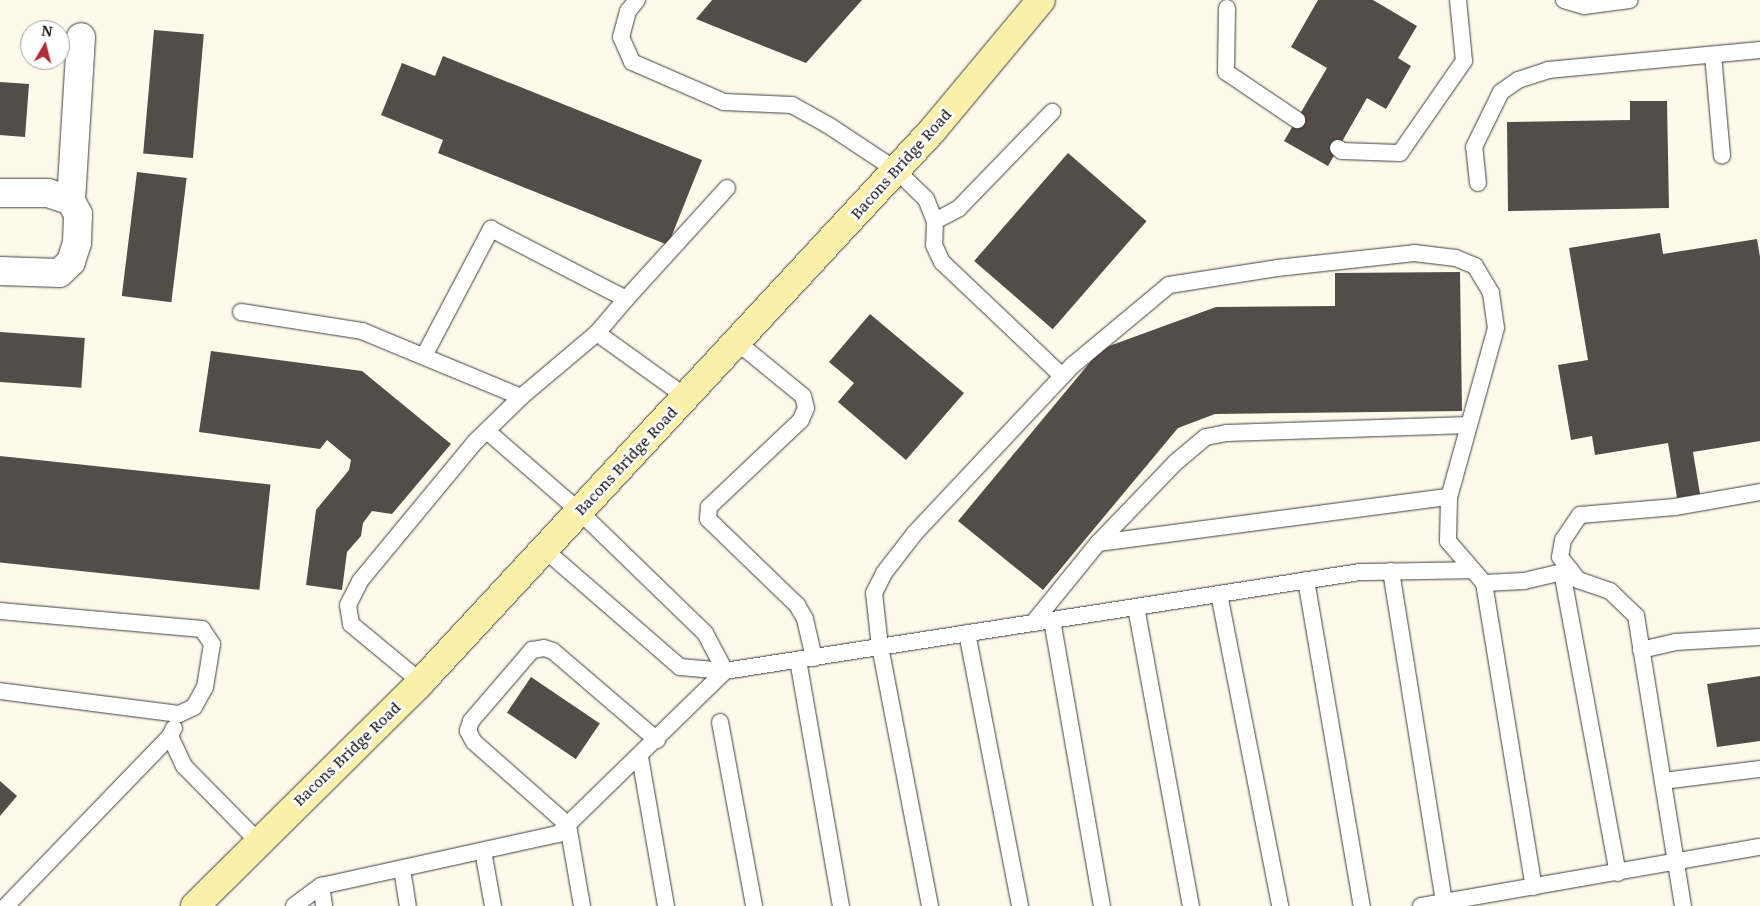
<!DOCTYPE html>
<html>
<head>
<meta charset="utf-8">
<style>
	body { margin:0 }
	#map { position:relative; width:1760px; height:906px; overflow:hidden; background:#fefaeb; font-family:"Noto Serif",serif }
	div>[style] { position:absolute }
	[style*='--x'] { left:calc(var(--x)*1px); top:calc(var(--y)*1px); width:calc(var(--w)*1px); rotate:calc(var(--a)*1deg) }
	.building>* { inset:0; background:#534c48; transform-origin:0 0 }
	.roads { filter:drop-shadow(0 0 1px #3e3e3e) drop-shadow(0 0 1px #3e3e3e) }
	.service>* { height:16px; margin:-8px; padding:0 8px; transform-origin:8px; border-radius:8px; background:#fff }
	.minor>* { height:28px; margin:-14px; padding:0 14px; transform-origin:14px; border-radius:14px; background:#fff }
	.secondary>* { height:28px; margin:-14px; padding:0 14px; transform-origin:14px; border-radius:14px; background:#faf0a9 }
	span { translate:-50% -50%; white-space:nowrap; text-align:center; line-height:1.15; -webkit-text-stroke:5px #fff; paint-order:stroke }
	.street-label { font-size:15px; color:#0b0b0b }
	.north { position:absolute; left:20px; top:20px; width:50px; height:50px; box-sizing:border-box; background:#fff; border:1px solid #9d9d9d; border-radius:50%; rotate:8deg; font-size:14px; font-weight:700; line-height:20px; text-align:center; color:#0b0b0b }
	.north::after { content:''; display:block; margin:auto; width:18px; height:22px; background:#b22c35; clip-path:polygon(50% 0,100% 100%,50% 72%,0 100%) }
</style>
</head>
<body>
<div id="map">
	<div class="building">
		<div style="clip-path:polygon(712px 0,862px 0,806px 63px,696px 19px)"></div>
		<div style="clip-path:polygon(1318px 0,1373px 0,1417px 26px,1398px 58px,1411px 66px,1386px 109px,1367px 98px,1328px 166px,1284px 141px,1327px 68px,1291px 47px)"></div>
		<div style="left:154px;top:30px;width:50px;height:124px;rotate:5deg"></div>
		<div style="clip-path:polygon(443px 56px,702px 160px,668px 245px,438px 153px,443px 140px,381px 115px,402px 63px,435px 76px)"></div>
		<div style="clip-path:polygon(0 82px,29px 84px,25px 137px,0 135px)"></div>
		<div style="clip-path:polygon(1630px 101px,1667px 101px,1669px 208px,1508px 211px,1507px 122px,1630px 120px)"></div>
		<div style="left:1068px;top:153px;width:104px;height:143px;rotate:41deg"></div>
		<div style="left:137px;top:172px;width:50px;height:125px;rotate:7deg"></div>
		<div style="clip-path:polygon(1660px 233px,1663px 254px,1757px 239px,1760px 257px,1760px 441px,1693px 452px,1700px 494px,1677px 498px,1668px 443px,1595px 455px,1592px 436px,1571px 440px,1558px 365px,1588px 360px,1569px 248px)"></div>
		<div style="clip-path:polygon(1460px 272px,1462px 411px,1215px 414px,1178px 428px,1043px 590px,958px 521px,1101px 349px,1216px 307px,1335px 306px,1335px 273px)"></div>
		<div style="clip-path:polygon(870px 314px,964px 393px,906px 460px,838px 402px,854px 383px,829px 362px)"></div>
		<div style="left:0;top:332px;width:85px;height:50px;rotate:4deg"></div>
		<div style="clip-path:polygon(211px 351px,362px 371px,451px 444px,392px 514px,372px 511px,363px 523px,361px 536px,347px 552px,342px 590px,306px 585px,316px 510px,349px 470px,351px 460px,327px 440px,320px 449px,199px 432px)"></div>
		<div style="left:0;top:456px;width:272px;height:106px;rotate:6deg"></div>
		<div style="clip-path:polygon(1760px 676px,1760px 741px,1717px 747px,1707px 684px)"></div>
		<div style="left:531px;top:677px;width:83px;height:43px;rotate:34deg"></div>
		<div style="clip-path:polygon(0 781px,17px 796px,0 816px)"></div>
	</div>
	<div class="roads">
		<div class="service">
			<div style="--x:637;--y:0;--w:14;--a:129"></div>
			<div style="--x:628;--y:11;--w:27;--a:105"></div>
			<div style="--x:621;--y:37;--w:27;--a:66"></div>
			<div style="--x:632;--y:62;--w:100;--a:23.5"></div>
			<div style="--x:724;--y:102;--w:68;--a:2.5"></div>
			<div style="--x:792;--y:105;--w:41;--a:29.1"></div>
			<div style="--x:828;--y:125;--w:82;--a:33.5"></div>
			<div style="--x:896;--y:170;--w:42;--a:44"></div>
			<div style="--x:926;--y:199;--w:24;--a:68"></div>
			<div style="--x:935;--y:221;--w:24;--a:92"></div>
			<div style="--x:934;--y:245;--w:19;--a:65"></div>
			<div style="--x:942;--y:262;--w:166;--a:43.5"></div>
			<div style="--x:1564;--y:0;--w:21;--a:17"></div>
			<div style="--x:1584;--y:6;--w:46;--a:-7.4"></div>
			<div style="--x:1227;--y:8;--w:64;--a:90.9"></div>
			<div style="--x:1226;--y:72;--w:86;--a:34.1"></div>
			<div style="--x:1713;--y:55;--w:101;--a:84.9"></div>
			<div style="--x:1338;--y:148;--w:5;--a:37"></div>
			<div style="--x:1342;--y:151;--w:58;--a:2"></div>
			<div style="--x:1400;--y:153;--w:112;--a:-55.2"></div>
			<div style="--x:1464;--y:61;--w:61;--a:-95.6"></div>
			<div style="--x:1478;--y:183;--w:36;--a:-96"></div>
			<div style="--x:1474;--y:147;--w:61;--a:-63.9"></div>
			<div style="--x:1501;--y:92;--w:21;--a:-35"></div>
			<div style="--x:1518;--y:80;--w:32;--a:-18"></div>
			<div style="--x:1548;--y:70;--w:213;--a:-5.4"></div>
			<div style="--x:935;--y:221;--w:27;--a:-28"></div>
			<div style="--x:959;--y:208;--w:134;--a:-45.9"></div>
			<div style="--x:626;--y:299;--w:150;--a:-47.7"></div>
			<div style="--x:241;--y:312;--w:122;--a:8.9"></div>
			<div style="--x:362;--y:331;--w:172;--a:22.5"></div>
			<div style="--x:737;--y:342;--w:85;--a:39.3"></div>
			<div style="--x:803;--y:396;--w:12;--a:76"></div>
			<div style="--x:806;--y:408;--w:13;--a:113"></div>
			<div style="--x:801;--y:420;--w:127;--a:136.6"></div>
			<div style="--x:709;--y:507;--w:12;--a:95"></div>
			<div style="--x:708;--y:519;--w:124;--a:44"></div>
			<div style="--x:797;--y:605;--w:16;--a:60"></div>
			<div style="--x:805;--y:619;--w:40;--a:77"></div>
			<div style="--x:424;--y:356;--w:144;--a:-62.2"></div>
			<div style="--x:491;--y:229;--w:152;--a:27.4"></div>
			<div style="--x:626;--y:299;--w:45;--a:130.5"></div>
			<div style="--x:487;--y:431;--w:122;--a:41"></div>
			<div style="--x:579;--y:511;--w:175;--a:44.1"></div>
			<div style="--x:705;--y:633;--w:43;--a:62.2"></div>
			<div style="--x:725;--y:671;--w:45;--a:-174.9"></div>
			<div style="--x:680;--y:667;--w:179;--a:-139.1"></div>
			<div style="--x:1098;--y:543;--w:354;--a:-7.5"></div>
			<div style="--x:1449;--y:497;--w:44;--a:91.3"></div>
			<div style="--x:1448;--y:541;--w:55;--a:49.4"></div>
			<div style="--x:1484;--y:583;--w:40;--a:-2.9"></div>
			<div style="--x:1524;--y:581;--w:48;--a:-13.2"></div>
			<div style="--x:1391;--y:571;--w:335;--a:80.9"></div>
			<div style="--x:1562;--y:572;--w:306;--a:79.5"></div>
			<div style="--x:1306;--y:580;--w:331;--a:80.3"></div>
			<div style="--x:1484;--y:583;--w:308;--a:80.7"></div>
			<div style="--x:1219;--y:594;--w:318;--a:78.9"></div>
			<div style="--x:1136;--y:607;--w:304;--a:79.6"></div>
			<div style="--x:0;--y:611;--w:203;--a:5.1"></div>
			<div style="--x:202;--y:629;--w:18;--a:56"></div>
			<div style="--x:212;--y:644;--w:44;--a:99.2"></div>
			<div style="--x:205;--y:687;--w:23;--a:119"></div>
			<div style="--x:194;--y:707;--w:17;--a:155"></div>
			<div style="--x:179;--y:714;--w:180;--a:-172.7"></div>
			<div style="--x:1052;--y:620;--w:290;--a:80.1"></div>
			<div style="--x:1033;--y:623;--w:103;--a:-50.9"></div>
			<div style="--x:1098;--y:543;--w:112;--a:-46.1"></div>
			<div style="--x:1176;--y:462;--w:39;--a:-40"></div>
			<div style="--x:1206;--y:437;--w:21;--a:-11"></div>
			<div style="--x:1227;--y:433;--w:242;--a:-1.9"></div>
			<div style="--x:967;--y:633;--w:278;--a:79"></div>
			<div style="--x:1641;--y:650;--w:35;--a:-13"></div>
			<div style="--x:1675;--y:642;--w:85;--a:-3.4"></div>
			<div style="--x:798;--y:660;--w:250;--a:80.1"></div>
			<div style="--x:421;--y:682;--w:91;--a:-140.4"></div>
			<div style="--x:351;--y:624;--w:19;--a:-99"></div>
			<div style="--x:348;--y:605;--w:27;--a:-63"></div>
			<div style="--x:360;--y:581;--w:182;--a:-50.4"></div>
			<div style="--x:476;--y:441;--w:63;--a:-44.4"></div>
			<div style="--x:521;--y:397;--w:99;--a:-40.1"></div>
			<div style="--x:597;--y:333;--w:110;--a:35.7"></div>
			<div style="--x:720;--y:722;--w:187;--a:79.5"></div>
			<div style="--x:174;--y:728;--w:9;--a:117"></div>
			<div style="--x:170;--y:736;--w:33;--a:65"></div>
			<div style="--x:184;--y:766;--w:105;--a:45.4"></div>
			<div style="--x:640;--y:757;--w:151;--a:80.1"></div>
			<div style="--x:1663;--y:781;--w:98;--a:-7.1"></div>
			<div style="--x:483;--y:851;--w:56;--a:79.7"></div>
			<div style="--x:402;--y:869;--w:37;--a:81"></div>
			<div style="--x:321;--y:886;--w:20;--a:81"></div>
			<div style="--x:6;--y:906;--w:236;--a:-46"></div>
			<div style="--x:294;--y:906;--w:34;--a:-37"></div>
			<div style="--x:321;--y:886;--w:243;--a:-12.4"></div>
			<div style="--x:558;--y:834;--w:233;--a:-44.3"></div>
			<div style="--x:725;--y:671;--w:643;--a:-8.86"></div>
			<div style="--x:1360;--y:572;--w:112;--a:-1"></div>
			<div style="--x:582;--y:906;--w:82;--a:-99.8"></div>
			<div style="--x:568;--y:825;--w:125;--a:-138.6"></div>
			<div style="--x:474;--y:742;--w:13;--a:-119"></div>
			<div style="--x:468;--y:731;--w:10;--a:-73"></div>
			<div style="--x:471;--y:721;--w:94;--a:-49.3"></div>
			<div style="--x:532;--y:650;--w:12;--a:-9"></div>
			<div style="--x:544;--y:648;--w:9;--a:18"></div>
			<div style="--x:553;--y:651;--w:137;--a:40.6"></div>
			<div style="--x:930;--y:906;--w:264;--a:-100.9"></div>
			<div style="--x:880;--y:647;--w:54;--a:-96.3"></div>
			<div style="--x:874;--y:593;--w:22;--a:-63"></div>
			<div style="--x:884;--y:573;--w:51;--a:-52.2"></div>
			<div style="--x:915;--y:533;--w:231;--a:-46.8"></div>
			<div style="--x:1073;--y:365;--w:125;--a:-39.8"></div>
			<div style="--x:1169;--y:285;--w:109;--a:-8.9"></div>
			<div style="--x:1277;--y:268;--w:138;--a:-6.2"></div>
			<div style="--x:1414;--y:253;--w:42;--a:6.8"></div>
			<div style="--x:1456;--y:258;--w:21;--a:23"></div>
			<div style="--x:1475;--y:266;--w:31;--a:59"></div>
			<div style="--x:1491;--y:293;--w:35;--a:82"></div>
			<div style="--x:1496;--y:328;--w:175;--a:105.5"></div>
			<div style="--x:1421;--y:906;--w:344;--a:-9.9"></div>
			<div style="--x:1683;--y:906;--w:294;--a:-99.2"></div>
			<div style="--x:1636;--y:616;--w:36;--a:-136"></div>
			<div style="--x:1610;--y:591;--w:34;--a:-161"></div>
			<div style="--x:1578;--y:580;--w:29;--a:-128"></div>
			<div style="--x:1560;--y:557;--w:17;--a:-80"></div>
			<div style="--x:1563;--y:540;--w:30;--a:-56"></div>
			<div style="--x:1580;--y:515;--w:95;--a:-4.8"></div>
			<div style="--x:1675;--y:507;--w:86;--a:-10"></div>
		</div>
		<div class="minor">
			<div style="--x:0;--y:193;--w:48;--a:0"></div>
			<div style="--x:48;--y:193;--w:24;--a:19"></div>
			<div style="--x:71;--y:201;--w:15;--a:62"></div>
			<div style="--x:78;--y:214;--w:29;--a:92"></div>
			<div style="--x:77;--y:243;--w:20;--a:108"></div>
			<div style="--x:71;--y:262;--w:16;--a:137"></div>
			<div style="--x:59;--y:273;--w:59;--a:-178.1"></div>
			<div style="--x:71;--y:201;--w:164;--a:-86.5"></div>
		</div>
		<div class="secondary">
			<div style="--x:195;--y:906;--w:318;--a:-44.7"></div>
			<div style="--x:421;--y:682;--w:751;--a:-47.16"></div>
			<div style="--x:932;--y:131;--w:170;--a:-50.2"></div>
		</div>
	</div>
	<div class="street-label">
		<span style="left:901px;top:164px;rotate:-48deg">Bacons Bridge Road</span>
		<span style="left:626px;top:461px;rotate:-47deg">Bacons Bridge Road</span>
		<span style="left:347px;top:754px;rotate:-44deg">Bacons Bridge Road</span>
	</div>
	<div class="north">N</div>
</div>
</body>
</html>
